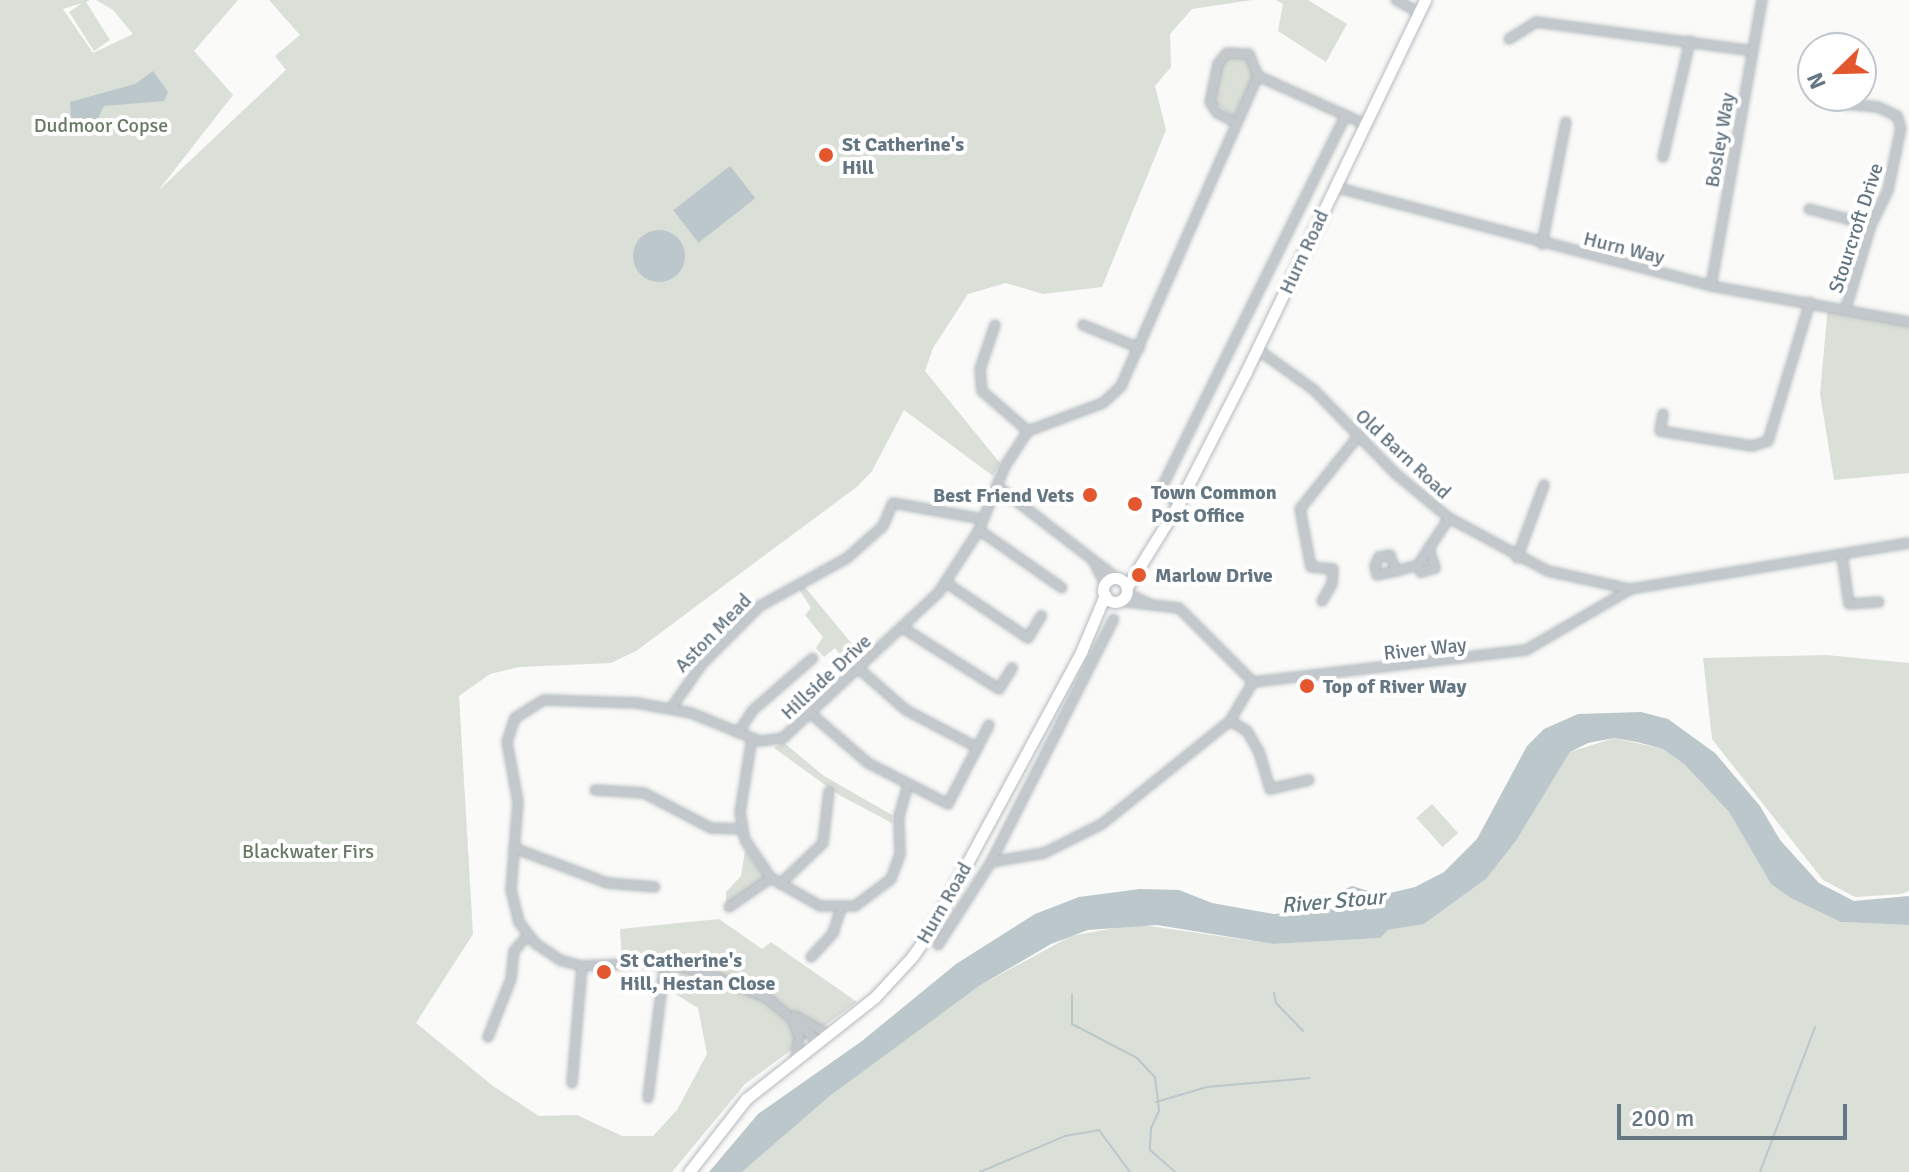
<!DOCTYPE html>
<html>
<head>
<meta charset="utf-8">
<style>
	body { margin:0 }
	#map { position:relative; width:1909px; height:1172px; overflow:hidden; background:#fafaf8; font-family:Signika,sans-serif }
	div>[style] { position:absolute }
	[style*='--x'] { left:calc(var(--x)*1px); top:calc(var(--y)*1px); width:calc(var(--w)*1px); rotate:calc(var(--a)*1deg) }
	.green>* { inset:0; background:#dadfd7; transform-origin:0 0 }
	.water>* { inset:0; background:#bbc7cb; transform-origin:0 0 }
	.round { border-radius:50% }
	.stream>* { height:2px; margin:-1px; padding:0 1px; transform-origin:1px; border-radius:1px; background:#bbc7cb }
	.roads { filter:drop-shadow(0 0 2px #b3babf) drop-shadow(0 0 2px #b3babf) }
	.street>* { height:8px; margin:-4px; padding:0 4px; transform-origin:4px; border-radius:4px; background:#c3c8cc }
	.secondary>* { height:11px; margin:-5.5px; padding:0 5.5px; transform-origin:5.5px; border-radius:5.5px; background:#fff }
	.secondary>.ring { margin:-5.5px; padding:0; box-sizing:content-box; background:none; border:11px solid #fff; border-radius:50% }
	.dots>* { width:22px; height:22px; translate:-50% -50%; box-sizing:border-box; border:4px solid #fff; border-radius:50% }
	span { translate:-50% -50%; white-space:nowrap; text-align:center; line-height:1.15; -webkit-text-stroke:8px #fff; paint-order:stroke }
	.park-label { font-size:20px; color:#687a64 }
	.street-label { font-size:20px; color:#657683 }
	.poi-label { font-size:20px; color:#657683; font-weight:700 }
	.left { translate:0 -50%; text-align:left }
	.right { translate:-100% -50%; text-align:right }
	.water-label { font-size:22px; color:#60757c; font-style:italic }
	.north { position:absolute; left:1797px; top:32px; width:80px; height:80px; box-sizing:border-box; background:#fff; border:2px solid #c1c8cd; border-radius:50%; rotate:247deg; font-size:22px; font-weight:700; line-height:32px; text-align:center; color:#657683 }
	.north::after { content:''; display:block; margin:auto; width:28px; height:36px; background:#e4572e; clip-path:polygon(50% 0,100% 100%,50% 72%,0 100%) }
	.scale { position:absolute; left:1617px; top:1104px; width:230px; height:36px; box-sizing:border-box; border:4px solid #657683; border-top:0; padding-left:10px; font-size:24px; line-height:28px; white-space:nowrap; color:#657683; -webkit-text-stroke:6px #fff; paint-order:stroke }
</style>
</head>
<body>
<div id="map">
	<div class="green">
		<div style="clip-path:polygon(0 0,90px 0,86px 2px,110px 40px,94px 51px,69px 12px,82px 3px,63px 9px,93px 53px,133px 34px,113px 10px,96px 0,238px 0,194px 51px,233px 95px,158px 191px,286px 70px,275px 56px,300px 35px,269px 0,1252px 0,1192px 9px,1170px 34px,1171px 67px,1155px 86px,1166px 130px,1102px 287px,1043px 294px,1006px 283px,968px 294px,933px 348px,925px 371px,1000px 463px,993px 476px,904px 410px,872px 471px,858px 486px,636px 651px,611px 663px,519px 667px,490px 674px,459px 696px,473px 934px,416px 1023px,493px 1086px,539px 1116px,577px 1115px,622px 1136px,653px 1136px,677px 1110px,707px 1054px,698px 1008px,669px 990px,669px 959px,622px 960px,620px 929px,719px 919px,762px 949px,771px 942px,857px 1002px,745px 1084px,672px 1172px,0 1172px)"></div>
		<div style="clip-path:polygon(1276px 0,1308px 0,1347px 24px,1326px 62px,1278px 31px,1283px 4px)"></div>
		<div style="clip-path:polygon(1229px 56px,1247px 56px,1255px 76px,1234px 117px,1213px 101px,1220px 65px)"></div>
		<div style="clip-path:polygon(1828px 305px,1909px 322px,1909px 473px,1834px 480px,1820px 394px)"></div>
		<div style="clip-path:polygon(804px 586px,862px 656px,851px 667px,835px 648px,824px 657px,816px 648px,823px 637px,805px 615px,811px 608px,799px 589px)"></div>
		<div style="clip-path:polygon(1826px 655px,1909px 663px,1909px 891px,1902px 894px,1855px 897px,1823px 880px,1712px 739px,1703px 658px)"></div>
		<div style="clip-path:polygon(1614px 738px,1663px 749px,1684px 764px,1729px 812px,1771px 884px,1841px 922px,1909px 925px,1909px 1172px,742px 1172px,831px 1095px,908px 1036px,979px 986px,1071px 936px,1136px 924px,1273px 944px,1379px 938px,1388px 930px,1424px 924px,1486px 879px,1516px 841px,1570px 752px)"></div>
		<div style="clip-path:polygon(783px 742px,824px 776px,892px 815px,892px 823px,839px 795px,774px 748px)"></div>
		<div style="left:1432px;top:804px;width:39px;height:21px;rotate:48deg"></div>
		<div style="clip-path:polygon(745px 850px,767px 877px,726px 906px,726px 892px,741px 876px)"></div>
	</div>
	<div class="water">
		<div style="clip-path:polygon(153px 71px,168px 92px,164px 101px,104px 106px,93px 129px,71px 119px,70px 102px,135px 84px)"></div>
		<div style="left:730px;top:166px;width:41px;height:72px;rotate:52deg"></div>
		<div class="round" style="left:633px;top:230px;width:52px;height:52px"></div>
		<div style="clip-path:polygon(1641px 712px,1668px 719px,1715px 753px,1760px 806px,1780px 840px,1819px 883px,1854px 901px,1909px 896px,1909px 925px,1841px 922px,1791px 898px,1771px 884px,1729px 812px,1684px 764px,1663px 749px,1637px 742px,1614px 738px,1588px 743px,1570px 752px,1516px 841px,1486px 879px,1424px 924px,1388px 930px,1380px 938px,1273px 944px,1157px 925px,1088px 930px,1051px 944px,979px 986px,831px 1095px,742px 1172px,709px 1172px,758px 1114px,862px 1041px,956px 964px,1035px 914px,1079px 897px,1140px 889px,1179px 890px,1212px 903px,1274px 914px,1340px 908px,1331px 895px,1352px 886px,1382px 895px,1415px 887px,1444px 872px,1477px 839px,1527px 746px,1544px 729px,1578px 714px)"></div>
	</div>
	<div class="stream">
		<div style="--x:1274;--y:993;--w:10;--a:79"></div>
		<div style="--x:1276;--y:1003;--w:39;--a:46"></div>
		<div style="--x:1072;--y:994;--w:30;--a:90"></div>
		<div style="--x:1072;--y:1024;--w:73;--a:27.6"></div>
		<div style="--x:1137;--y:1058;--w:26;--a:47"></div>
		<div style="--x:1155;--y:1077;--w:34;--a:83"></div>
		<div style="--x:1159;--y:1111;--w:19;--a:115"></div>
		<div style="--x:1151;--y:1128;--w:22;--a:93"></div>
		<div style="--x:1150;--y:1150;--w:33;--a:41"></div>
		<div style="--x:1156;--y:1102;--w:53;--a:-16.4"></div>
		<div style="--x:1207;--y:1087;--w:103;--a:-5"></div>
		<div style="--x:980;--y:1172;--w:92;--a:-23"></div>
		<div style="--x:1065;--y:1136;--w:35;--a:-10"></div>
		<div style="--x:1099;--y:1130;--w:52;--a:53.6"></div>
		<div style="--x:1760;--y:1172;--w:155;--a:-69.2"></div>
	</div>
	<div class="roads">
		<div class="street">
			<div style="--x:1396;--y:0;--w:26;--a:29"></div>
			<div style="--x:1509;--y:39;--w:32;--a:-32"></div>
			<div style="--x:1536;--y:22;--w:218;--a:7.6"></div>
			<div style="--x:1235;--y:122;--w:20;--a:-153"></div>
			<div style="--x:1217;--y:113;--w:13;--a:-122"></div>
			<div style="--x:1210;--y:102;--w:39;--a:-78"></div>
			<div style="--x:1218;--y:64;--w:14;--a:-51"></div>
			<div style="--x:1227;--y:53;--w:22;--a:3"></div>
			<div style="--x:1249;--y:54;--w:24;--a:68"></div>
			<div style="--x:1663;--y:157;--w:119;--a:-76.9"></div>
			<div style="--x:1334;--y:187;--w:390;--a:14.7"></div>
			<div style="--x:1711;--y:286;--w:201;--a:10.3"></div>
			<div style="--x:1809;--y:209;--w:64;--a:14.5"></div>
			<div style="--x:1542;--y:244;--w:124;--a:-78.9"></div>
			<div style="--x:1711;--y:286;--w:291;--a:-79.9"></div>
			<div style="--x:1846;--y:308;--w:87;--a:-73.2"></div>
			<div style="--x:1871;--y:225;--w:39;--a:-64"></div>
			<div style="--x:1888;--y:190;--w:63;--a:-78.2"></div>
			<div style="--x:1901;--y:128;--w:13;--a:-108"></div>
			<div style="--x:1897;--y:116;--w:21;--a:-155"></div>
			<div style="--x:1878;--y:107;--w:32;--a:-175"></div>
			<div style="--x:995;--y:325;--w:46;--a:108.8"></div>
			<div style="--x:980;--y:369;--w:22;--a:85"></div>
			<div style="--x:982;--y:391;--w:61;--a:41"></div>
			<div style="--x:1083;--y:325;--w:61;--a:22.3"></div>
			<div style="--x:1257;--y:349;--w:70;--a:35.7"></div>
			<div style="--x:1314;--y:390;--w:117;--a:45.7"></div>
			<div style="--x:1396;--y:474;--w:69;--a:39.7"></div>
			<div style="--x:1449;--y:518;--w:112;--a:28.2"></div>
			<div style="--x:1548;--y:571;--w:84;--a:12.4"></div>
			<div style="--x:1663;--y:414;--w:17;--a:100"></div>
			<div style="--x:1660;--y:431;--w:93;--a:9.3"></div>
			<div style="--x:1752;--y:446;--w:17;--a:-17"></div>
			<div style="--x:1768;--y:441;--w:145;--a:-73.2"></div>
			<div style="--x:997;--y:486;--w:121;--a:37.6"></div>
			<div style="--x:1093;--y:560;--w:27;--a:63"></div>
			<div style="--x:1179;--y:503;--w:22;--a:-148"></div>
			<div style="--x:1160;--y:491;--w:419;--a:-63.7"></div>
			<div style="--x:979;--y:530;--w:101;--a:34.9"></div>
			<div style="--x:1842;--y:555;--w:49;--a:81.9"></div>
			<div style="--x:1849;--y:604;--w:30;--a:-4"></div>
			<div style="--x:1517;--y:558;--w:78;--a:-69.7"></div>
			<div style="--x:1097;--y:563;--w:24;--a:38"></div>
			<div style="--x:1418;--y:565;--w:8;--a:67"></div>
			<div style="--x:1421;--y:572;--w:15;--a:-16"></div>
			<div style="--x:1435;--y:568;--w:21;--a:-107"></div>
			<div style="--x:1396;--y:571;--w:17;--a:-111"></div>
			<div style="--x:1390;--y:555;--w:11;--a:170"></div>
			<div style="--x:1379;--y:557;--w:10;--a:114"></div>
			<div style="--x:1375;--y:566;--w:9;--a:77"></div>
			<div style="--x:1377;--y:575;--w:19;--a:-12"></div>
			<div style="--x:1396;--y:571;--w:23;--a:-15"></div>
			<div style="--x:1418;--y:565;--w:56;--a:-56.6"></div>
			<div style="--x:945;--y:582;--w:100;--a:34"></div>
			<div style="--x:1028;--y:638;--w:26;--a:-59"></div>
			<div style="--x:1126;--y:593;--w:26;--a:25"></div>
			<div style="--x:1119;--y:601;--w:60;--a:6.7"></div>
			<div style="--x:1179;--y:608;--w:105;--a:45"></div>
			<div style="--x:1322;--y:601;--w:20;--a:-60"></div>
			<div style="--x:1332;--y:584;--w:15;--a:-86"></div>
			<div style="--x:1333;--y:569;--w:22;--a:-175"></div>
			<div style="--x:1311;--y:567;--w:59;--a:-100.7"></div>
			<div style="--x:1300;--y:509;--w:95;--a:-51.4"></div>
			<div style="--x:903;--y:628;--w:114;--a:32.4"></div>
			<div style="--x:999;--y:689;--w:25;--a:-58"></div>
			<div style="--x:857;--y:667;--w:65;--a:41.3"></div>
			<div style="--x:906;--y:710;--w:81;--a:27.8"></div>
			<div style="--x:1253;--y:682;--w:275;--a:-6.7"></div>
			<div style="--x:1526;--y:650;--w:121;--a:-30.2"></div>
			<div style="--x:1631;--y:589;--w:282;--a:-9.4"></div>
			<div style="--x:672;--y:707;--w:52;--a:-55.1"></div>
			<div style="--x:702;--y:664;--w:82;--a:-45"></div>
			<div style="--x:760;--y:606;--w:99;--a:-28.9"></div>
			<div style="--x:847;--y:558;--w:48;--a:-41.6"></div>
			<div style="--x:883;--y:526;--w:25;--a:-67"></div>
			<div style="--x:893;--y:503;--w:91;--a:10.1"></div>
			<div style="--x:809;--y:712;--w:78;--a:40.8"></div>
			<div style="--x:868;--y:763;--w:90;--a:27.1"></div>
			<div style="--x:948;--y:804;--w:89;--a:-62.6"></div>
			<div style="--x:1230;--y:721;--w:20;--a:30"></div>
			<div style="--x:1247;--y:731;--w:24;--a:60"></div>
			<div style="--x:1259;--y:752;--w:39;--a:73"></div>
			<div style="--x:1270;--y:789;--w:40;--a:-13"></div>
			<div style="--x:738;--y:733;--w:27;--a:-57"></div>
			<div style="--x:753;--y:710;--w:79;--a:-40.9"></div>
			<div style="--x:752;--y:738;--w:75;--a:99.2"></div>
			<div style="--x:740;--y:812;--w:28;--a:80"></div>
			<div style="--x:745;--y:840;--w:46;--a:55.6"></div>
			<div style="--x:771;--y:878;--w:56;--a:29.7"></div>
			<div style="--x:820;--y:906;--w:35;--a:0"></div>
			<div style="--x:855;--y:906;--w:45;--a:-36.9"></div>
			<div style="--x:891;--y:879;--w:27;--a:-70"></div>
			<div style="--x:900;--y:854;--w:38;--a:-92"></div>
			<div style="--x:899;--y:816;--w:32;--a:-74"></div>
			<div style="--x:595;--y:790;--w:49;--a:3.5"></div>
			<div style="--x:644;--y:793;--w:76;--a:27.6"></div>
			<div style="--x:711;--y:828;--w:30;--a:2"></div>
			<div style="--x:514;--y:848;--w:99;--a:20.6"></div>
			<div style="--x:607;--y:883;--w:48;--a:4.8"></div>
			<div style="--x:991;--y:862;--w:54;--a:-9.6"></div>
			<div style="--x:1044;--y:853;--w:65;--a:-26.6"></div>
			<div style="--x:1102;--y:824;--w:164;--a:-38.8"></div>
			<div style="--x:1230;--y:721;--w:45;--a:-59.5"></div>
			<div style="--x:780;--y:884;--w:59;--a:-43.6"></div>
			<div style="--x:823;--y:843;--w:52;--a:-83.4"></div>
			<div style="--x:729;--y:907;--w:51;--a:-34.6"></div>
			<div style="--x:938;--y:945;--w:98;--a:-57.4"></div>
			<div style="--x:991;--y:862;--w:272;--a:-63.2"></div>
			<div style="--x:811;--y:957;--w:33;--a:-47"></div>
			<div style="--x:833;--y:933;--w:25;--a:-72"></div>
			<div style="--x:795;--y:1016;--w:38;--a:29"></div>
			<div style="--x:792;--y:1018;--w:20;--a:70"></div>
			<div style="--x:799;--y:1037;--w:23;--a:100"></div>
			<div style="--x:488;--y:1037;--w:62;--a:-68.4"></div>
			<div style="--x:511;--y:979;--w:28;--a:-84"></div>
			<div style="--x:514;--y:951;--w:21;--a:-49"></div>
			<div style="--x:818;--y:1041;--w:67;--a:-139.9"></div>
			<div style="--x:767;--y:998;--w:55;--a:-157.6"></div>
			<div style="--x:716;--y:977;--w:53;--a:-163.6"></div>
			<div style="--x:665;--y:962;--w:83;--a:177.2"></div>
			<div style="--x:582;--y:966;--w:23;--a:-165"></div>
			<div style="--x:560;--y:960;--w:29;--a:-146"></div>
			<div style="--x:536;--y:944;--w:28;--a:-128"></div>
			<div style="--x:519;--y:922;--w:33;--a:-104"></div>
			<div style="--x:511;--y:890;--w:88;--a:-85.5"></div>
			<div style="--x:518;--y:802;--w:61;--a:-100.4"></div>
			<div style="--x:507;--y:742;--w:25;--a:-72"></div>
			<div style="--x:515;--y:718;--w:34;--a:-32"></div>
			<div style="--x:544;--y:700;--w:93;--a:1.8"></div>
			<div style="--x:637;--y:703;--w:55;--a:10.5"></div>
			<div style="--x:691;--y:713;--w:74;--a:22.1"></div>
			<div style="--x:760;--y:741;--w:23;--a:-7"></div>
			<div style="--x:783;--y:738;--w:214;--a:-43.1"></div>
			<div style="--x:939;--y:592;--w:74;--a:-57.2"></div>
			<div style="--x:979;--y:530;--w:69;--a:-67.9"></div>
			<div style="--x:1005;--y:466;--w:42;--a:-56.7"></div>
			<div style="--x:1028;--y:431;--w:80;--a:-20.5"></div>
			<div style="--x:1103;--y:403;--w:25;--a:-43"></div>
			<div style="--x:1121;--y:386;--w:339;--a:-66.2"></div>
			<div style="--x:1258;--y:76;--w:120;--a:24.2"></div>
			<div style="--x:572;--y:1083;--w:117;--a:-85.1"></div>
			<div style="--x:648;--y:1098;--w:137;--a:-82.9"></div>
		</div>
		<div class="secondary">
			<div class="ring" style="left:1103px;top:578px;width:13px;height:13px"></div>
			<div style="--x:1127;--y:587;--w:99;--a:-58.2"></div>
			<div style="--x:1179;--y:503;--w:147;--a:-62.9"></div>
			<div style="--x:1246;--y:372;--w:413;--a:-64.3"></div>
			<div style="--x:689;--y:1172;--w:93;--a:-52"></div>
			<div style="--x:746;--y:1099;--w:164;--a:-38.3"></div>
			<div style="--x:875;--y:997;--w:54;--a:-47.2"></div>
			<div style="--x:912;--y:957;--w:35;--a:-55"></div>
			<div style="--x:932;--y:928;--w:314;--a:-61.6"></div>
			<div style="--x:1081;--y:652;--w:62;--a:-67.2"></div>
		</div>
	</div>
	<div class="dots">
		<div style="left:826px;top:155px;background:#e4572e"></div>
		<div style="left:1090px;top:495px;background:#e4572e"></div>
		<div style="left:1135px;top:504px;background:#e4572e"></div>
		<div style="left:1139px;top:575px;background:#e4572e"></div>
		<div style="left:1307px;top:686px;background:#e4572e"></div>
		<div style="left:604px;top:972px;background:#e4572e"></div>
	</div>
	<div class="park-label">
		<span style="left:101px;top:125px">Dudmoor Copse</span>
		<span style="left:308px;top:851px">Blackwater Firs</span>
	</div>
	<div class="street-label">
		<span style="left:1720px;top:140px;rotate:-80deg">Bosley Way</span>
		<span style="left:1856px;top:228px;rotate:-72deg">Stourcroft Drive</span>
		<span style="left:1624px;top:248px;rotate:14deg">Hurn Way</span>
		<span style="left:1304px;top:252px;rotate:-65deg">Hurn Road</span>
		<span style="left:1403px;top:454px;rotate:43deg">Old Barn Road</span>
		<span style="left:713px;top:633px;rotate:-46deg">Aston Mead</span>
		<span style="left:1425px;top:649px;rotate:-6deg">River Way</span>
		<span style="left:826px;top:677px;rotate:-43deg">Hillside Drive</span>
		<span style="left:944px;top:903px;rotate:-60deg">Hurn Road</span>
	</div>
	<div class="poi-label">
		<span class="left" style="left:842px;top:156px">St Catherine's<br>Hill</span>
		<span class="left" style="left:1151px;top:504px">Town Common<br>Post Office</span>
		<span class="right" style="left:1074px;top:495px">Best Friend Vets</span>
		<span class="left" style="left:1155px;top:575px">Marlow Drive</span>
		<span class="left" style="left:1323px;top:686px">Top of River Way</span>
		<span class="left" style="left:620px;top:972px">St Catherine's<br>Hill, Hestan Close</span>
	</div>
	<div class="water-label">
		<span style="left:1333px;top:901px;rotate:-5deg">River Stour</span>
	</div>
	<div class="north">N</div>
	<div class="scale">200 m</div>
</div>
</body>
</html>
